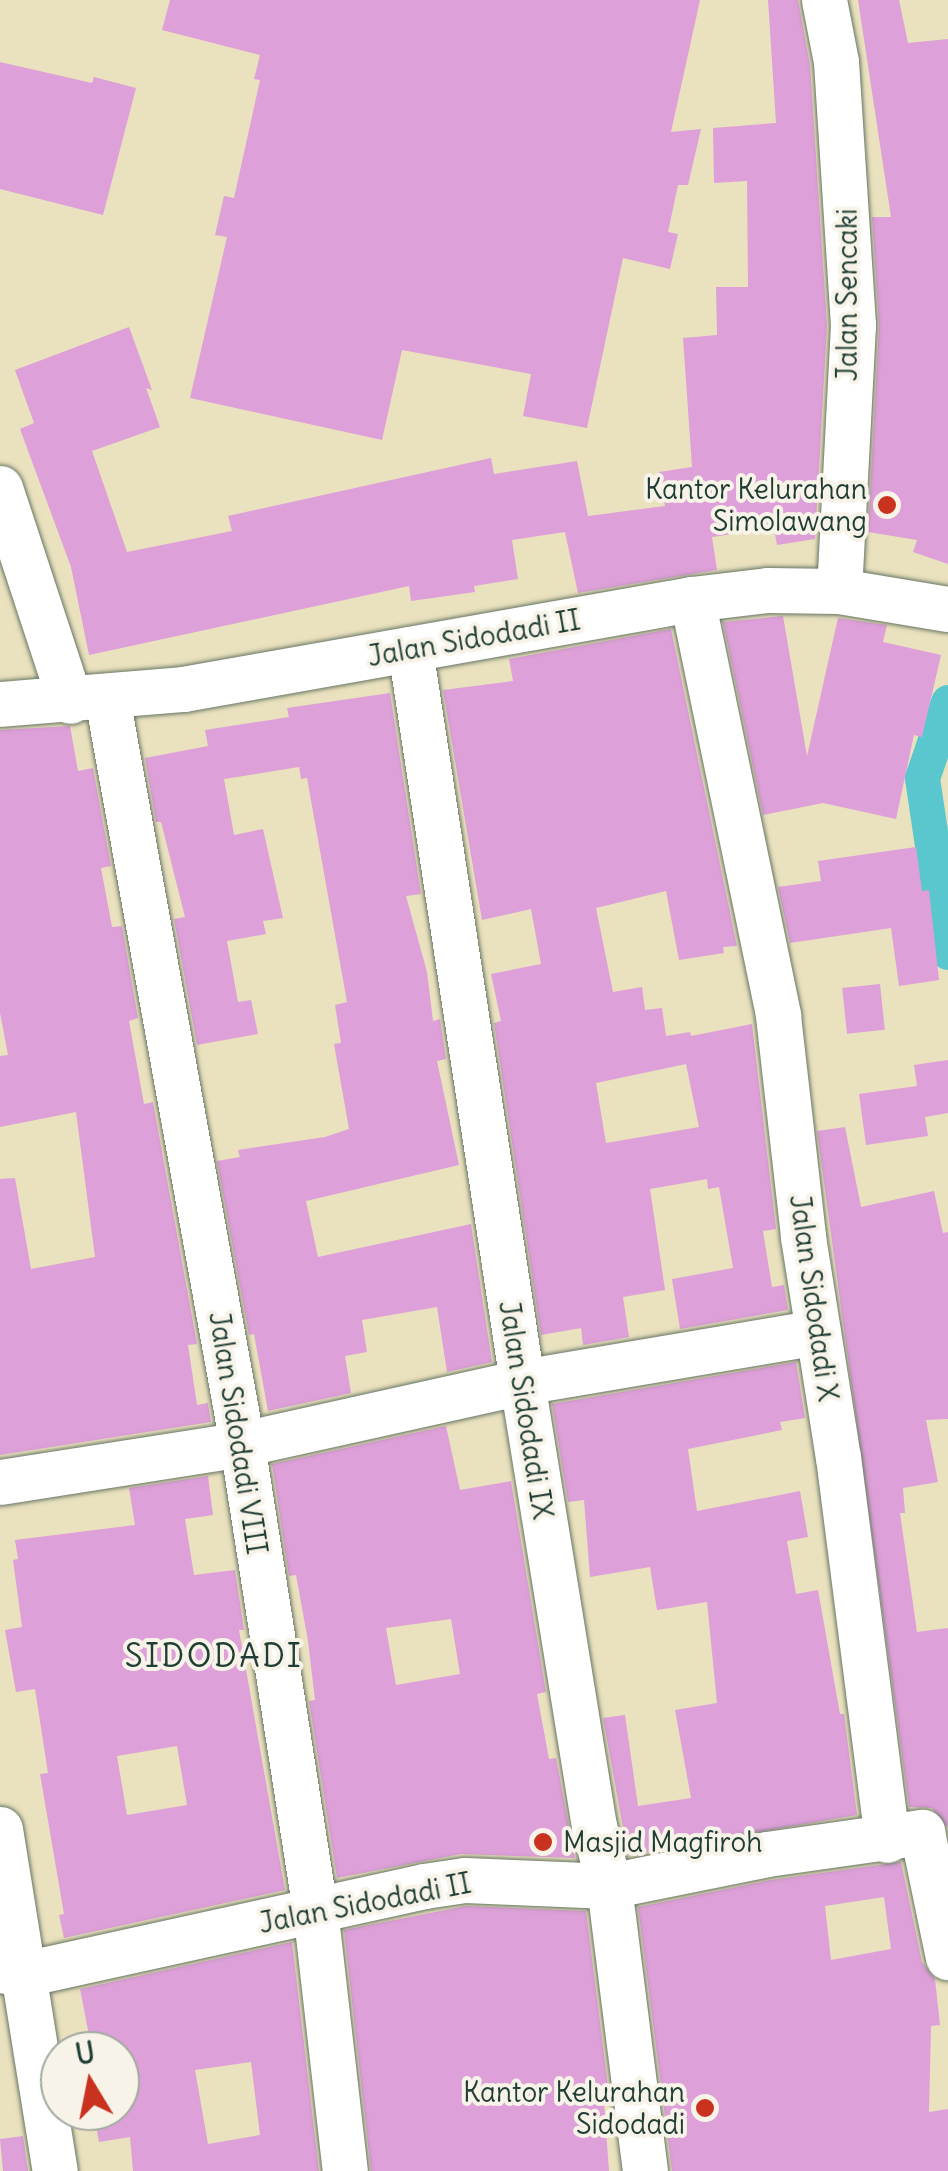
<!DOCTYPE html>
<html>
<head>
<meta charset="utf-8">
<style>
	body { margin:0 }
	#map { position:relative; width:948px; height:2171px; overflow:hidden; background:#eae1be; font-family:Delius,sans-serif }
	div>[style] { position:absolute }
	[style*='--x'] { left:calc(var(--x)*1px); top:calc(var(--y)*1px); width:calc(var(--w)*1px); rotate:calc(var(--a)*1deg) }
	.canal>* { height:35px; margin:-17.5px; padding:0 17.5px; transform-origin:17.5px; border-radius:17.5px; background:#59c7cd }
	.building>* { inset:0; background:#dda0d8; transform-origin:0 0 }
	.roads { filter:drop-shadow(0 0 2px #667664) drop-shadow(0 0 2px #667664) }
	.minor>* { height:45px; margin:-22.5px; padding:0 22.5px; transform-origin:22.5px; border-radius:22.5px; background:#fff }
	.dots>* { width:28px; height:28px; translate:-50% -50%; box-sizing:border-box; border:5px solid #f7f3e8; border-radius:50% }
	span { translate:-50% -50%; white-space:nowrap; text-align:center; line-height:1.15; -webkit-text-stroke:8px #f7f3e8; paint-order:stroke }
	.street-label { font-size:28px; color:#1f3d34 }
	.poi-label { font-size:28px; color:#1f3d34 }
	.right { translate:-100% -50%; text-align:right }
	.left { translate:0 -50%; text-align:left }
	.quarter-label { font-size:32px; color:#1f3d34; letter-spacing:2.5px }
	.north { position:absolute; left:40px; top:2031px; width:100px; height:100px; box-sizing:border-box; background:#f7f3e8; border:2px solid #a1aaa0; border-radius:50%; rotate:350deg; font-size:28px; font-weight:700; line-height:40px; text-align:center; color:#1f3d34 }
	.north::after { content:''; display:block; margin:auto; width:35px; height:45px; background:#c8321e; clip-path:polygon(50% 0,100% 100%,50% 72%,0 100%) }
</style>
</head>
<body>
<div id="map">
	<div class="canal">
		<div style="--x:948;--y:702;--w:80;--a:108.9"></div>
		<div style="--x:922;--y:778;--w:176;--a:81.5"></div>
	</div>
	<div class="building">
		<div style="clip-path:polygon(170px 0,700px 0,671px 132px,701px 129px,688px 185px,678px 185px,668px 232px,678px 234px,670px 269px,623px 258px,587px 428px,523px 416px,531px 374px,402px 350px,382px 440px,190px 398px,227px 237px,215px 235px,224px 196px,234px 198px,260px 80px,254px 79px,260px 55px,162px 30px)"></div>
		<div style="clip-path:polygon(768px 0,798px 0,810px 65px,827px 325px,815px 539px,777px 545px,774px 528px,712px 537px,717px 570px,578px 593px,565px 532px,512px 540px,518px 579px,474px 586px,475px 592px,411px 601px,409px 586px,89px 655px,71px 567px,20px 429px,34px 423px,15px 370px,129px 327px,152px 390px,146px 388px,160px 427px,92px 451px,127px 552px,232px 531px,228px 516px,491px 458px,494px 474px,577px 461px,588px 516px,665px 506px,659px 472px,692px 467px,683px 338px,717px 335px,716px 287px,748px 287px,747px 181px,714px 183px,713px 128px,776px 123px)"></div>
		<div style="clip-path:polygon(858px 0,899px 0,908px 43px,948px 39px,948px 564px,913px 552px,917px 540px,868px 532px,879px 326px,872px 217px,891px 217px)"></div>
		<div style="clip-path:polygon(0 62px,92px 83px,94px 77px,136px 88px,103px 215px,0 189px)"></div>
		<div style="clip-path:polygon(783px 616px,807px 756px,838px 618px,887px 625px,883px 642px,941px 655px,922px 737px,914px 735px,896px 819px,823px 803px,763px 815px,723px 622px)"></div>
		<div style="clip-path:polygon(evenodd,671px 629px,737px 946px,723px 947px,724px 953px,679px 960px,666px 891px,596px 908px,613px 992px,642px 987px,645px 1010px,662px 1008px,666px 1036px,690px 1032px,691px 1036px,752px 1024px,776px 1229px,763px 1231px,772px 1287px,784px 1285px,788px 1310px,680px 1329px,672px 1279px,733px 1268px,719px 1187px,708px 1189px,707px 1179px,650px 1189px,665px 1290px,623px 1297px,629px 1337px,583px 1345px,581px 1328px,541px 1335px,494px 1023px,501px 1021px,491px 974px,541px 964px,531px 909px,482px 920px,443px 690px,513px 681px,509px 659px,671px 629px,686px 1064px,699px 1127px,606px 1143px,596px 1083px,686px 1064px)"></div>
		<div style="clip-path:polygon(390px 693px,421px 894px,406px 896px,427px 972px,433px 1021px,440px 1019px,446px 1059px,437px 1061px,459px 1165px,306px 1201px,318px 1257px,471px 1224px,492px 1362px,447px 1372px,437px 1307px,362px 1320px,367px 1352px,345px 1356px,351px 1393px,268px 1411px,254px 1334px,249px 1335px,217px 1161px,240px 1157px,238px 1150px,325px 1137px,349px 1129px,334px 1044px,341px 1043px,335px 1005px,347px 1002px,307px 778px,301px 779px,299px 767px,224px 779px,234px 835px,263px 829px,283px 918px,263px 921px,266px 934px,227px 941px,238px 1002px,251px 1000px,258px 1034px,197px 1045px,174px 919px,185px 917px,161px 822px,156px 822px,145px 758px,208px 746px,205px 730px,289px 717px,287px 708px)"></div>
		<div style="clip-path:polygon(70px 726px,78px 771px,93px 768px,111px 866px,101px 868px,112px 927px,122px 926px,138px 1018px,129px 1021px,144px 1104px,153px 1102px,197px 1344px,188px 1345px,197px 1405px,208px 1403px,211px 1422px,0 1455px,0 1179px,15px 1178px,31px 1269px,95px 1257px,76px 1112px,0 1127px,0 1056px,8px 1055px,0 1013px,0 730px)"></div>
		<div style="clip-path:polygon(916px 847px,922px 891px,929px 890px,939px 980px,899px 986px,891px 928px,790px 943px,778px 887px,821px 881px,818px 861px)"></div>
		<div style="left:880px;top:984px;width:46px;height:38px;rotate:84deg"></div>
		<div style="clip-path:polygon(948px 1060px,948px 1113px,925px 1117px,928px 1136px,866px 1145px,859px 1094px,917px 1086px,914px 1065px)"></div>
		<div style="clip-path:polygon(845px 1127px,861px 1207px,934px 1191px,943px 1233px,948px 1232px,948px 1419px,926px 1420px,938px 1482px,903px 1488px,905px 1513px,900px 1513px,917px 1632px,948px 1628px,948px 1828px,932px 1808px,909px 1807px,817px 1131px)"></div>
		<div style="clip-path:polygon(796px 1362px,805px 1418px,780px 1422px,782px 1430px,688px 1449px,697px 1511px,800px 1491px,808px 1537px,787px 1541px,796px 1594px,818px 1590px,840px 1714px,844px 1714px,857px 1815px,628px 1855px,603px 1718px,625px 1715px,638px 1806px,691px 1798px,675px 1710px,717px 1703px,707px 1602px,657px 1610px,650px 1567px,590px 1577px,584px 1500px,568px 1502px,552px 1404px)"></div>
		<div style="clip-path:polygon(evenodd,446px 1426px,460px 1490px,511px 1481px,546px 1692px,537px 1694px,549px 1759px,556px 1758px,575px 1858px,461px 1854px,337px 1878px,309px 1701px,315px 1700px,308px 1641px,296px 1575px,289px 1576px,272px 1464px,446px 1426px,451px 1619px,460px 1674px,396px 1685px,386px 1628px,451px 1619px)"></div>
		<div style="clip-path:polygon(evenodd,208px 1476px,213px 1515px,185px 1519px,194px 1575px,235px 1570px,244px 1630px,239px 1630px,285px 1890px,64px 1938px,59px 1915px,64px 1914px,40px 1774px,48px 1773px,35px 1689px,16px 1692px,5px 1630px,22px 1627px,13px 1560px,18px 1559px,15px 1540px,135px 1525px,129px 1488px,208px 1476px,177px 1746px,187px 1805px,127px 1815px,117px 1756px,177px 1746px)"></div>
		<div style="clip-path:polygon(evenodd,901px 1862px,922px 1962px,935px 1979px,940px 2025px,931px 2026px,929px 2112px,948px 2109px,948px 2171px,672px 2171px,638px 1907px,771px 1880px,901px 1862px,884px 1897px,891px 1949px,831px 1960px,825px 1906px,884px 1897px)"></div>
		<div style="clip-path:polygon(466px 1906px,586px 1911px,610px 2102px,604px 2102px,609px 2171px,371px 2171px,344px 1930px)"></div>
		<div style="clip-path:polygon(evenodd,292px 1942px,319px 2171px,133px 2171px,130px 2137px,99px 2142px,93px 2111px,120px 2111px,120px 2051px,92px 2051px,80px 1989px,292px 1942px,251px 2062px,260px 2135px,208px 2144px,195px 2070px,251px 2062px)"></div>
		<div style="clip-path:polygon(23px 2136px,28px 2171px,3px 2171px,0 2139px)"></div>
	</div>
	<div class="roads">
		<div class="minor">
			<div style="--x:824;--y:0;--w:63;--a:79"></div>
			<div style="--x:836;--y:62;--w:264;--a:86.3"></div>
			<div style="--x:853;--y:325;--w:266;--a:93"></div>
			<div style="--x:0;--y:488;--w:224;--a:71.8"></div>
			<div style="--x:692;--y:599;--w:426;--a:78.3"></div>
			<div style="--x:778;--y:1016;--w:222;--a:83.5"></div>
			<div style="--x:803;--y:1237;--w:223;--a:81"></div>
			<div style="--x:838;--y:1457;--w:386;--a:82.7"></div>
			<div style="--x:410;--y:649;--w:742;--a:81.31"></div>
			<div style="--x:522;--y:1382;--w:450;--a:80.8"></div>
			<div style="--x:594;--y:1826;--w:62;--a:76"></div>
			<div style="--x:609;--y:1886;--w:287;--a:82.8"></div>
			<div style="--x:107;--y:698;--w:758;--a:79.74"></div>
			<div style="--x:242;--y:1444;--w:471;--a:81.1"></div>
			<div style="--x:315;--y:1909;--w:264;--a:83.5"></div>
			<div style="--x:0;--y:704;--w:184;--a:-4.7"></div>
			<div style="--x:183;--y:689;--w:517;--a:-10.03"></div>
			<div style="--x:692;--y:599;--w:76;--a:-6.8"></div>
			<div style="--x:767;--y:590;--w:72;--a:0.8"></div>
			<div style="--x:839;--y:591;--w:110;--a:9.4"></div>
			<div style="--x:0;--y:1482;--w:245;--a:-8.9"></div>
			<div style="--x:242;--y:1444;--w:287;--a:-12.5"></div>
			<div style="--x:522;--y:1382;--w:300;--a:-9.6"></div>
			<div style="--x:0;--y:1829;--w:346;--a:80.9"></div>
			<div style="--x:0;--y:1970;--w:24;--a:9"></div>
			<div style="--x:24;--y:1974;--w:410;--a:-12.4"></div>
			<div style="--x:424;--y:1886;--w:41;--a:-8.3"></div>
			<div style="--x:465;--y:1880;--w:144;--a:2.4"></div>
			<div style="--x:609;--y:1886;--w:161;--a:-11.4"></div>
			<div style="--x:767;--y:1854;--w:157;--a:-8.1"></div>
			<div style="--x:922;--y:1832;--w:128;--a:78.3"></div>
		</div>
	</div>
	<div class="dots">
		<div style="left:887px;top:505px;background:#c8321e"></div>
		<div style="left:543px;top:1842px;background:#c8321e"></div>
		<div style="left:705px;top:2108px;background:#c8321e"></div>
	</div>
	<div class="street-label">
		<span style="left:847px;top:295px;rotate:-90deg">Jalan Sencaki</span>
		<span style="left:474px;top:638px;rotate:-10deg">Jalan Sidodadi II</span>
		<span style="left:814px;top:1298px;rotate:82deg">Jalan Sidodadi X</span>
		<span style="left:526px;top:1410px;rotate:81deg">Jalan Sidodadi IX</span>
		<span style="left:238px;top:1433px;rotate:81deg">Jalan Sidodadi VIII</span>
		<span style="left:365px;top:1903px;rotate:-11deg">Jalan Sidodadi II</span>
	</div>
	<div class="poi-label">
		<span class="right" style="left:867px;top:505px">Kantor Kelurahan<br>Simolawang</span>
		<span class="left" style="left:563px;top:1842px">Masjid Magfiroh</span>
		<span class="right" style="left:685px;top:2108px">Kantor Kelurahan<br>Sidodadi</span>
	</div>
	<div class="quarter-label">
		<span style="left:214px;top:1656px">SIDODADI</span>
	</div>
	<div class="north">U</div>
</div>
</body>
</html>
